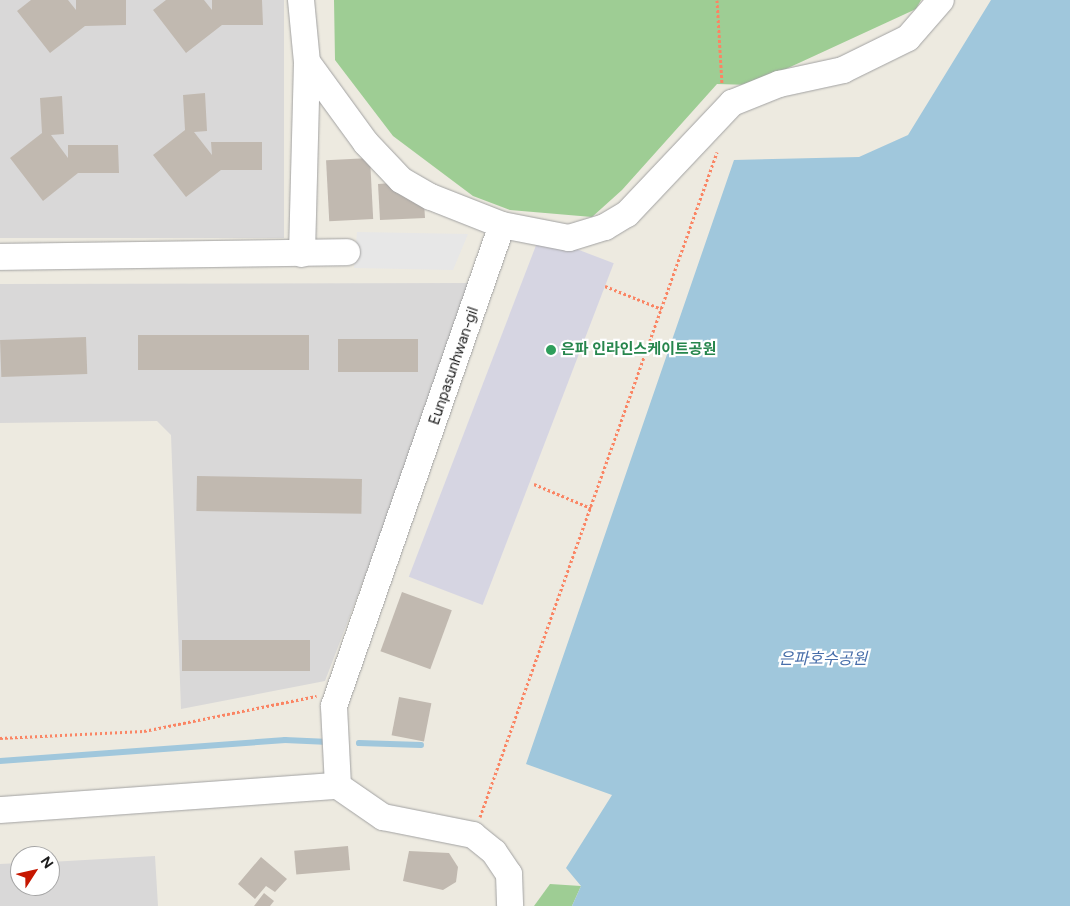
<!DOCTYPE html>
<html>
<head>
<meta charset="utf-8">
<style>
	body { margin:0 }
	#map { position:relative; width:1070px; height:906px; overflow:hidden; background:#edeae0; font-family:Figtree,"Noto Sans KR",sans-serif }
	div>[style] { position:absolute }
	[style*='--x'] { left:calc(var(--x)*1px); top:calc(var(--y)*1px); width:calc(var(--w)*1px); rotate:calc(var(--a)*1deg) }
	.residential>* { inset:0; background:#d9d8d8; transform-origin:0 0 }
	.forest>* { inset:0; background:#9ecd94 }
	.parking>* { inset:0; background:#e7e7e7 }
	.plaza>* { inset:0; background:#d6d5e2; transform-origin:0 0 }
	.water>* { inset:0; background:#a0c7dc }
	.stream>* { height:5.5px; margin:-2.75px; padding:0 2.75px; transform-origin:2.75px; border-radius:2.75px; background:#a0c7dc }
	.building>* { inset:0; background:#c1b9b0; transform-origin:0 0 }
	.path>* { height:3px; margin-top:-1.5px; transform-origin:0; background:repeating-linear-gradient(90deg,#fa8564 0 2.5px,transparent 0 5px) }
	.roads { filter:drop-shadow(0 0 1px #a2a2a2) drop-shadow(0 0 1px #a2a2a2) }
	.minor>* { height:26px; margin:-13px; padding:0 13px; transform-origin:13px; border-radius:13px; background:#fff }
	.dots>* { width:14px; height:14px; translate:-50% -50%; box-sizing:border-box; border:2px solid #fff; border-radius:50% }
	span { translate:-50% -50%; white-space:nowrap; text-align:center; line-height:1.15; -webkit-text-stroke:4.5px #fff; paint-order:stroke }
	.leisure-label { font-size:15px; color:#27864d; font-weight:700 }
	.left { translate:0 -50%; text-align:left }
	.street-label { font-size:15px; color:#1b1b1b }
	.water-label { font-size:16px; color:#486eaa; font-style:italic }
	.north { position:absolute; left:10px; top:846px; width:50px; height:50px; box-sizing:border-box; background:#fff; border:1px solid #a4a4a4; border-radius:50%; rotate:55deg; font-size:14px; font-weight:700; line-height:20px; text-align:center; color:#1b1b1b }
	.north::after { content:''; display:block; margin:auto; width:18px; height:22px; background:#c61700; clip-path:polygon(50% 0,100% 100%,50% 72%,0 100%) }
</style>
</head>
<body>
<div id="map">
	<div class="residential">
		<div style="left:0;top:0;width:284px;height:238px"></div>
		<div style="clip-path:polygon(477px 283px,325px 681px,181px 709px,171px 435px,157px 421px,0 423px,0 284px)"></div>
		<div style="clip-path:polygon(155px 856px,158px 906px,0 906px,0 864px,20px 863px,20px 886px,50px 886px,50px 862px)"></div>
	</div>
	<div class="forest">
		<div style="clip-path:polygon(334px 0,921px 0,916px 9px,751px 85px,717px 84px,622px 190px,592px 217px,510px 210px,473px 196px,393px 136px,335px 60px)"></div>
		<div style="clip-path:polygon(550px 884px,581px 886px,572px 906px,534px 906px)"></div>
	</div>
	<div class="parking">
		<div style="clip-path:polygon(357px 232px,468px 234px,453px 270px,354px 268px)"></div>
	</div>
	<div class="plaza">
		<div style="left:540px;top:235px;width:79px;height:366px;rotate:21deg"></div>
	</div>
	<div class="water">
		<div style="clip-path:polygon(991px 0,1070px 0,1070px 906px,572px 906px,581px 886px,566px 868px,612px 795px,526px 764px,734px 160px,859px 157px,908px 135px)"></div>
	</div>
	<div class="stream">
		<div style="--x:359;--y:743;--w:62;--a:1.8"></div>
		<div style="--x:0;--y:761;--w:286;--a:-4.2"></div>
		<div style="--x:285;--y:740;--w:44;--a:2.6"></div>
	</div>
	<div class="building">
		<div style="clip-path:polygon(31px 0,68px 0,76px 10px,76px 0,126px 0,126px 25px,85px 26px,50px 53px,17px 11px)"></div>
		<div style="clip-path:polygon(166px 0,204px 0,212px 10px,212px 0,262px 0,263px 25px,222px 25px,186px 53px,153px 10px)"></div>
		<div style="clip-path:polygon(205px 93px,207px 131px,194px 132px,212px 155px,211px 142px,262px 142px,262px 170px,221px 170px,186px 197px,153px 155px,185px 130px,183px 95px)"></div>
		<div style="clip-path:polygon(62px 96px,64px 134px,51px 135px,68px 158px,68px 145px,118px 145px,119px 173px,78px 173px,43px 201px,10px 158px,42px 133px,40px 98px)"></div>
		<div style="left:370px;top:158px;width:61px;height:44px;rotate:87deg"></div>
		<div style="clip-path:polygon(392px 183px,424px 202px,425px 218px,380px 220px,378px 184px)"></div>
		<div style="left:138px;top:335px;width:171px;height:35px"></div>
		<div style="left:86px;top:337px;width:37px;height:86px;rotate:88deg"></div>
		<div style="left:338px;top:339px;width:80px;height:33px"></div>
		<div style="left:197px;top:476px;width:165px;height:35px;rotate:1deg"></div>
		<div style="left:402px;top:592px;width:53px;height:63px;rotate:20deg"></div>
		<div style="left:182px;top:640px;width:128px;height:31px"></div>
		<div style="left:399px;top:697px;width:33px;height:39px;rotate:11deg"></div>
		<div style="left:348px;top:846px;width:24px;height:54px;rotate:85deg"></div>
		<div style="clip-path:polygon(409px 851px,449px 853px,458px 867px,456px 882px,443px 890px,403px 881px)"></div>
		<div style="clip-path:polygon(261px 857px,287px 879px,275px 892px,266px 886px,255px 899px,238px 884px)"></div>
		<div style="clip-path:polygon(264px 893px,274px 901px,270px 906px,254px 906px)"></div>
	</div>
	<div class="path">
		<div style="--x:717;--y:0;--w:84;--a:86.6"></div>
		<div style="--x:605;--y:286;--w:61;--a:22"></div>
		<div style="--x:534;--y:484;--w:62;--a:22.8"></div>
		<div style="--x:0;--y:738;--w:144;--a:-2.8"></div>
		<div style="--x:144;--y:731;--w:176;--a:-11.5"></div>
		<div style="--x:480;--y:817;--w:706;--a:-70.38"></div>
	</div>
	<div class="roads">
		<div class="minor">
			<div style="--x:301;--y:0;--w:62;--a:84.5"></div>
			<div style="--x:307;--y:62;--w:192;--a:91.5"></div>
			<div style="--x:307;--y:62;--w:100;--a:53.9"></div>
			<div style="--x:366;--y:143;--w:51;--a:46.6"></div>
			<div style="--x:401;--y:180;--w:34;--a:30"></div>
			<div style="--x:431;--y:197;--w:76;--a:21.5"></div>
			<div style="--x:502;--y:225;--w:68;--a:11"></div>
			<div style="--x:569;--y:238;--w:38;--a:-17"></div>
			<div style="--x:605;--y:227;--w:26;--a:-31"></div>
			<div style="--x:627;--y:214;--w:153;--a:-46.6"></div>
			<div style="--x:732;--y:103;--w:51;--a:-22"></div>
			<div style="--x:779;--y:84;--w:66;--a:-12.3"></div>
			<div style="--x:843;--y:70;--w:72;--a:-26.2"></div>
			<div style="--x:908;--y:38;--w:50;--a:-49"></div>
			<div style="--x:0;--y:257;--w:347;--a:-0.8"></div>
			<div style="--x:338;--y:786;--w:80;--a:-92.9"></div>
			<div style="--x:334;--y:706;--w:509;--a:-70.75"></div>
			<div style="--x:338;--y:786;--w:55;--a:34.6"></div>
			<div style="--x:383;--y:817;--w:92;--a:11.3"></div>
			<div style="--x:473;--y:835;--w:27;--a:39"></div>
			<div style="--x:494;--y:852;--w:27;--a:56"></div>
			<div style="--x:509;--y:874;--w:32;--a:88"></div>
			<div style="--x:0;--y:810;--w:339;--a:-4.1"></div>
		</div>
	</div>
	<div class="dots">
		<div style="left:551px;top:350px;background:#2e9e5b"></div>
	</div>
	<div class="leisure-label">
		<span class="left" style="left:561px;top:350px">은파 인라인스케이트공원</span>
	</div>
	<div class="street-label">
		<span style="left:454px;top:366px;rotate:-71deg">Eunpasunhwan-gil</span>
	</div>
	<div class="water-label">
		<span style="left:823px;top:659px">은파호수공원</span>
	</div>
	<div class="north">N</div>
</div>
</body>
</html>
